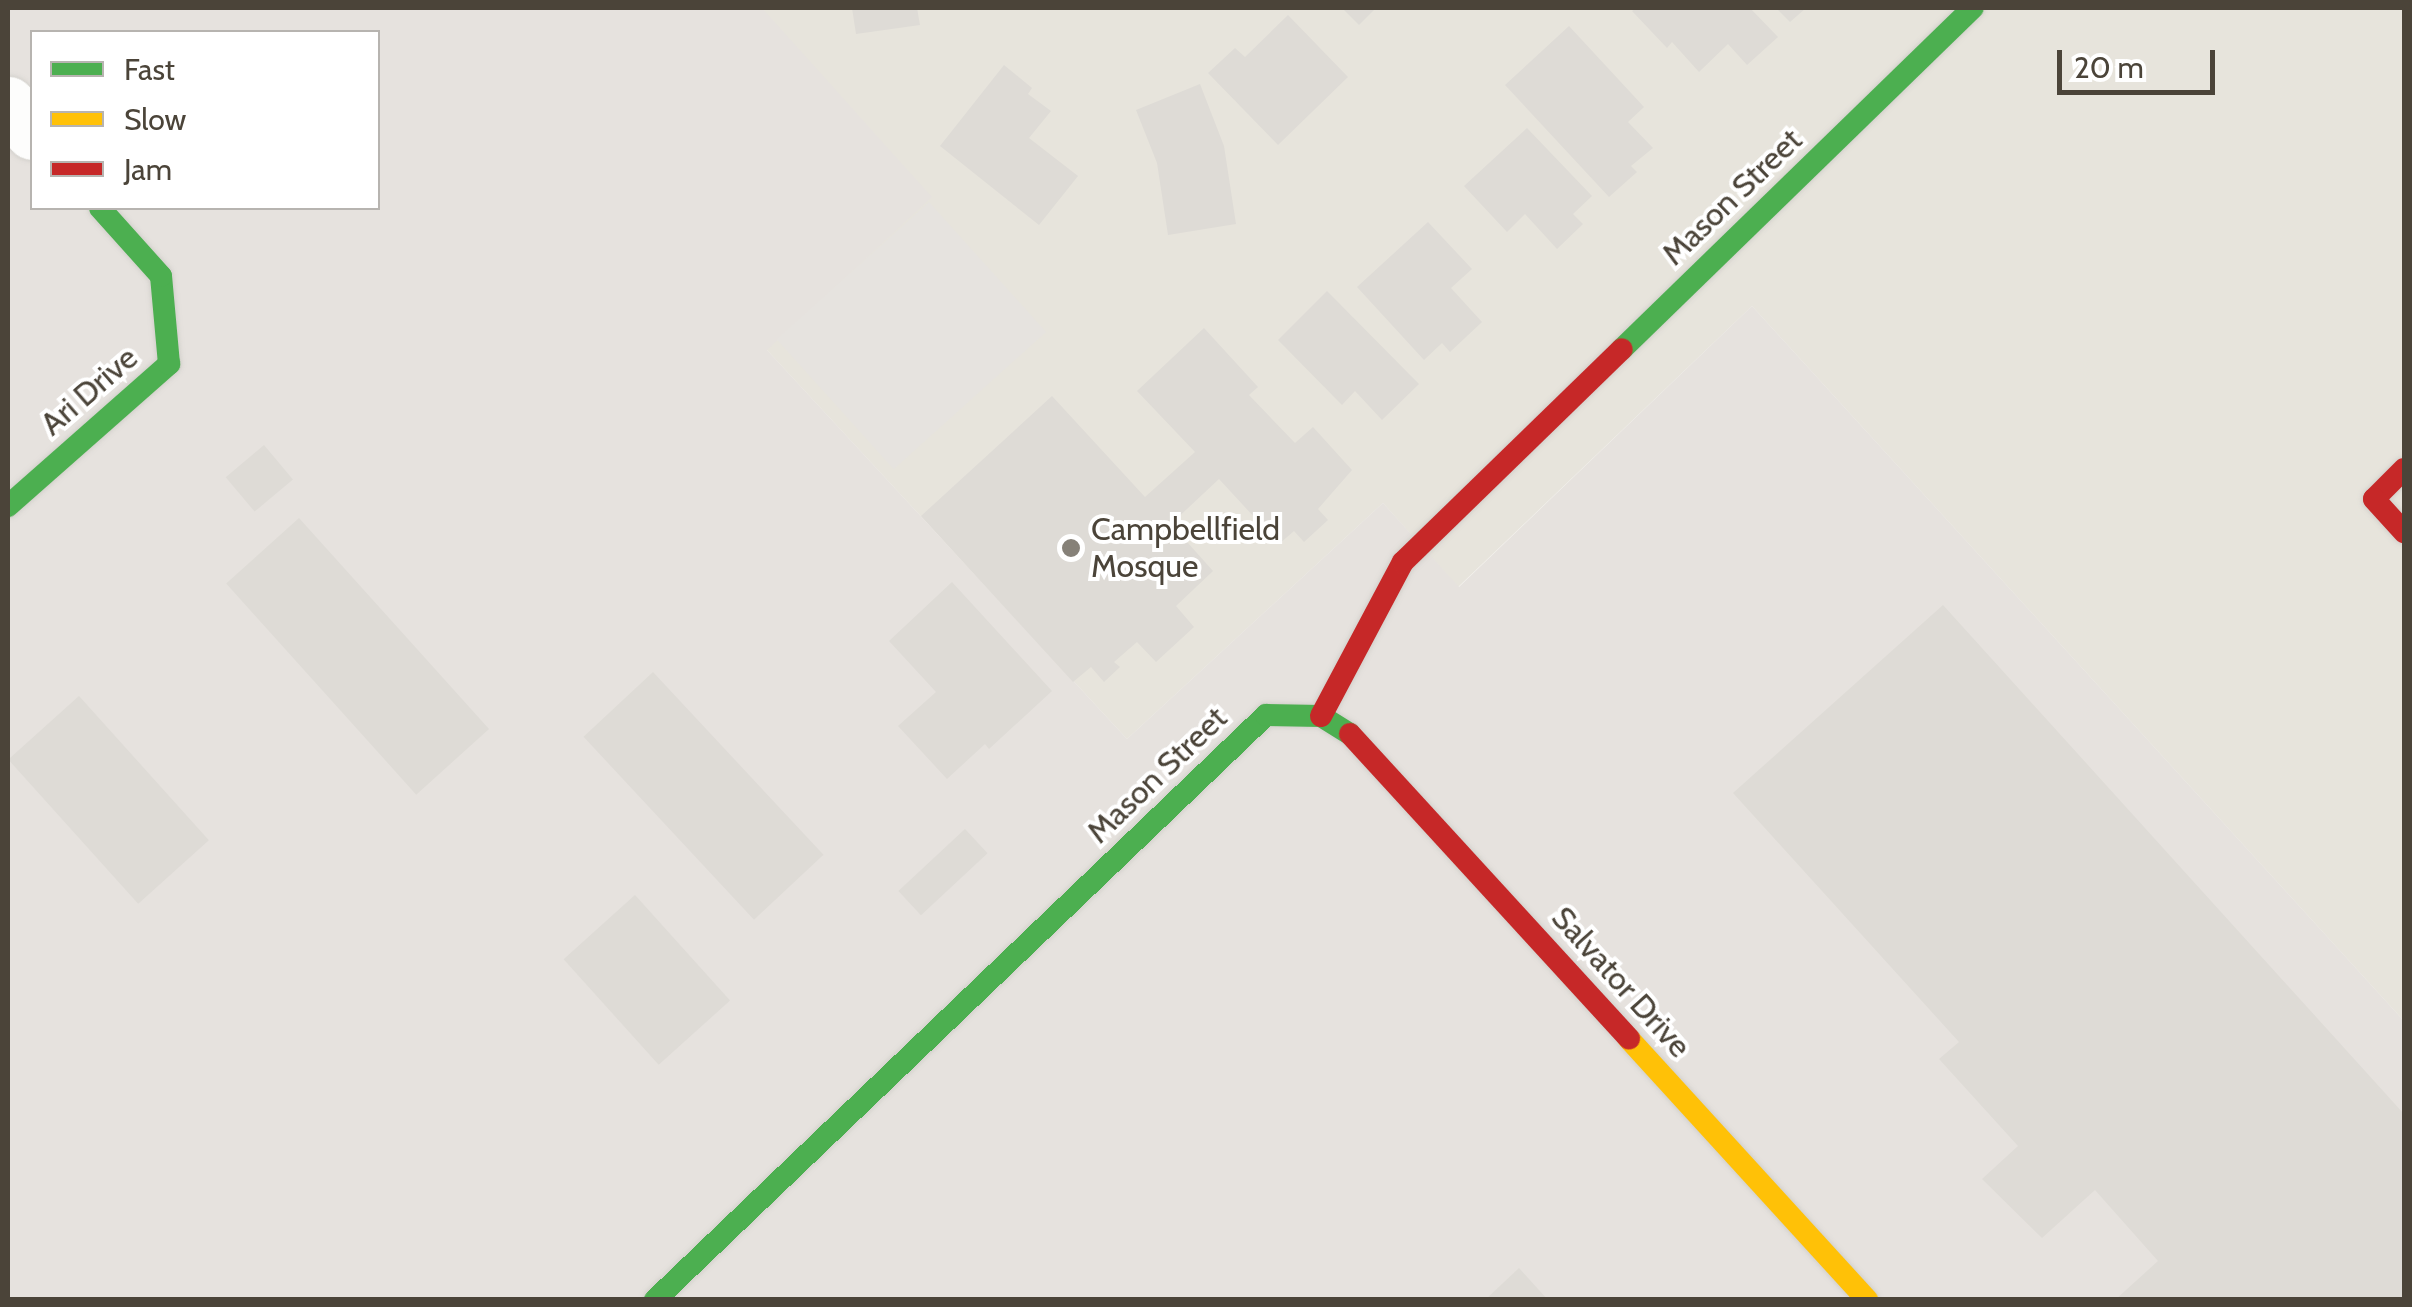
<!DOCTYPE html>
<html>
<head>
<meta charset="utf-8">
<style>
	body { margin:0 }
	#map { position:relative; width:2412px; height:1307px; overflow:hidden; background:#f4f2ee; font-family:Cabin,sans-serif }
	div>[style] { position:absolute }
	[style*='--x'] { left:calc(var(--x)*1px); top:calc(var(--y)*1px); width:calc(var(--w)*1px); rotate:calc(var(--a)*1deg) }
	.residential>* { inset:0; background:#e7e4dc }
	.industrial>* { inset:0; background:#e6e2de }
	.parking>* { inset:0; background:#e6e3df; transform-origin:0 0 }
	.building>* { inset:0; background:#dedbd6; transform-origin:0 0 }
	.roads { filter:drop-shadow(0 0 2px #d2d0cb) drop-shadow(0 0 2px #d2d0cb) }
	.street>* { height:55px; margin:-27.5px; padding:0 27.5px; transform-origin:27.5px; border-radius:27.5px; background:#fdfdfc }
	.fast>* { height:22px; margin:-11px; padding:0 11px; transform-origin:11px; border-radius:11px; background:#4caf50 }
	.slow>* { height:22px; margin:-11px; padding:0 11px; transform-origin:11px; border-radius:11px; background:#ffc107 }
	.jam>* { height:22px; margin:-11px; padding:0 11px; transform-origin:11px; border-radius:11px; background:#c62828 }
	.dots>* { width:28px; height:28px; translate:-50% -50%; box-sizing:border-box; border:5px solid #fff; border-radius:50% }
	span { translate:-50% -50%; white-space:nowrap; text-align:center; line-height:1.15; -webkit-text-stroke:8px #fff; paint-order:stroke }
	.street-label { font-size:32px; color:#4b4439 }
	.poi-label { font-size:32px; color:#4b4439 }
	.left { translate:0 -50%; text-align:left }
	.frame { position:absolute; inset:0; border:10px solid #4b4439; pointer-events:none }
	.legend { position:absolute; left:30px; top:30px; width:350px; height:180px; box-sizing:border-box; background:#fff; border:2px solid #b7b4b0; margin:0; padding:12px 18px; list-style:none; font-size:30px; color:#4b4439 }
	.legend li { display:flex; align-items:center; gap:20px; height:50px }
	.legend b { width:50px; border:2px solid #b7b4b0 }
	.scale { position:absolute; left:2057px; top:50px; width:158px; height:45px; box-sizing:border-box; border:5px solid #4b4439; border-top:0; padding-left:12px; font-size:30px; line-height:35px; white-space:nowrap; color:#4b4439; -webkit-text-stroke:8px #fff; paint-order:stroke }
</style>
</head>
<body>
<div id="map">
	<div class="residential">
		<div style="clip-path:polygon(762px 8px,2404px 8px,2404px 1021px,1752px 306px,1458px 587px,1383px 503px,1127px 739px,766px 349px)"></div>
	</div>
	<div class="industrial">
		<div style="clip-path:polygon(evenodd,8px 8px,762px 8px,932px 197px,767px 350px,1127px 739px,1383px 503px,1459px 587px,1752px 306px,2404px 1021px,2404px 1299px,8px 1300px,8px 8px,32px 32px,378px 32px,378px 208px,32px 208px,32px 32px)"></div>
	</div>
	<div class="parking">
		<div style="left:929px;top:202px;width:175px;height:205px;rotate:48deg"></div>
	</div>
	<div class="building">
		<div style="clip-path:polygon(852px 8px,917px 8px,920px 25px,856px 34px)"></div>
		<div style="clip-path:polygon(1342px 8px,1376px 8px,1359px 25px)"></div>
		<div style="clip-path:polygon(1637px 8px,1750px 8px,1778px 37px,1747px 65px,1728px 44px,1699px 72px,1672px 42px,1667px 48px,1632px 11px)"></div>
		<div style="clip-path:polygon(1776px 8px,1806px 8px,1790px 22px)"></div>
		<div style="clip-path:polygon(1288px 15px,1348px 77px,1278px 145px,1208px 73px,1235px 48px,1245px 57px)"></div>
		<div style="clip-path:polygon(1569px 26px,1644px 107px,1628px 122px,1653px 148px,1631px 166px,1637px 172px,1609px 197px,1505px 85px)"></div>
		<div style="clip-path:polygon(1004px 65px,1032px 88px,1028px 94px,1051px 111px,1029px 138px,1078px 176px,1039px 225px,940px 146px)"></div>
		<div style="clip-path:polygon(1200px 84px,1224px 146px,1236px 224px,1168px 235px,1157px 163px,1136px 110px)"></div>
		<div style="clip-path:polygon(1527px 128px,1592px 196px,1573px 214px,1583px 224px,1557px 249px,1525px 214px,1507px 232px,1464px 186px)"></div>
		<div style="clip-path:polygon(1428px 222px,1472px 269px,1451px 288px,1482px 322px,1450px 352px,1442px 343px,1424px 360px,1357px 287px)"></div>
		<div style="clip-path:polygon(1327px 291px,1419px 384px,1382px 420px,1355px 391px,1342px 405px,1278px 340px)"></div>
		<div style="clip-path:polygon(1204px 328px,1258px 387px,1249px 395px,1295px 443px,1313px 427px,1352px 470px,1318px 509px,1328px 520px,1304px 542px,1294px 531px,1279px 544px,1219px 479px,1171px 524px,1213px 571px,1176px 606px,1194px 627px,1156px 662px,1137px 642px,1114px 662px,1120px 667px,1104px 682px,1091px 667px,1073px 682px,921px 516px,1052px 396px,1145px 497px,1195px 452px,1137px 391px)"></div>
		<div style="left:264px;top:445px;width:45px;height:50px;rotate:50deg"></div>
		<div style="left:299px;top:518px;width:284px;height:98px;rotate:48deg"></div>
		<div style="clip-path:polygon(952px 582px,1052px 691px,989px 749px,985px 744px,947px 779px,898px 726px,936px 692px,889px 641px)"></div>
		<div style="clip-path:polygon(1943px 605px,2404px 1114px,2404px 1300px,2115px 1300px,2158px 1261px,2095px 1190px,2042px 1238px,1982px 1179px,2018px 1146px,1939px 1059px,1959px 1042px,1733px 793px)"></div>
		<div style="left:653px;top:672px;width:250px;height:95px;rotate:47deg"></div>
		<div style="left:79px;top:696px;width:194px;height:95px;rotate:48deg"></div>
		<div style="left:965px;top:829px;width:33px;height:91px;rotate:47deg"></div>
		<div style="left:635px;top:895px;width:142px;height:96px;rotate:48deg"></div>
		<div style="clip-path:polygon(1519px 1268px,1548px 1300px,1485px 1300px)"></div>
	</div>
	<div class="roads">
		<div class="street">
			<div style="--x:8;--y:104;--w:37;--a:49"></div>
		</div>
		<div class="fast">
			<div style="--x:1622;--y:349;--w:489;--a:-44.2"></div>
			<div style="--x:8;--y:506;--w:215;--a:-41.4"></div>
			<div style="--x:169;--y:364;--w:88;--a:-95.2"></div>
			<div style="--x:161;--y:276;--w:91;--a:-131.9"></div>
			<div style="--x:655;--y:1300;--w:846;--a:-43.75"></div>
			<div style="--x:1266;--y:715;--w:55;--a:1"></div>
			<div style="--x:1321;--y:716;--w:34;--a:32"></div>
		</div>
		<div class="slow">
			<div style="--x:1629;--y:1039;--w:353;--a:47.6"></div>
		</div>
		<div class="jam">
			<div style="--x:2404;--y:469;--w:42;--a:135"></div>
			<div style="--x:2374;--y:499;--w:45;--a:47.7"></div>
			<div style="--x:1321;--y:716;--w:174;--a:-62"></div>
			<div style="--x:1403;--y:562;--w:305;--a:-44.2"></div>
			<div style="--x:1350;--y:734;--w:413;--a:47.5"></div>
		</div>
	</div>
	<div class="dots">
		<div style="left:1071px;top:548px;background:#868178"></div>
	</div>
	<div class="street-label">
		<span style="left:1732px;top:197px;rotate:-44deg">Mason Street</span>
		<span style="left:89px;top:391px;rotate:-41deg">Ari Drive</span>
		<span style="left:1157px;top:775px;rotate:-44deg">Mason Street</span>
		<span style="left:1621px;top:982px;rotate:48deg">Salvator Drive</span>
	</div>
	<div class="poi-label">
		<span class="left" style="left:1091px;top:548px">Campbellfield<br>Mosque</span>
	</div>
	<div class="frame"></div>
	<ul class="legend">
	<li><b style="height:12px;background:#4caf50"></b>Fast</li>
	<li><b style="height:12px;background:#ffc107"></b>Slow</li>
	<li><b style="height:12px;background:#c62828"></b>Jam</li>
	</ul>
	<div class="scale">20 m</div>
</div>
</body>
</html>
